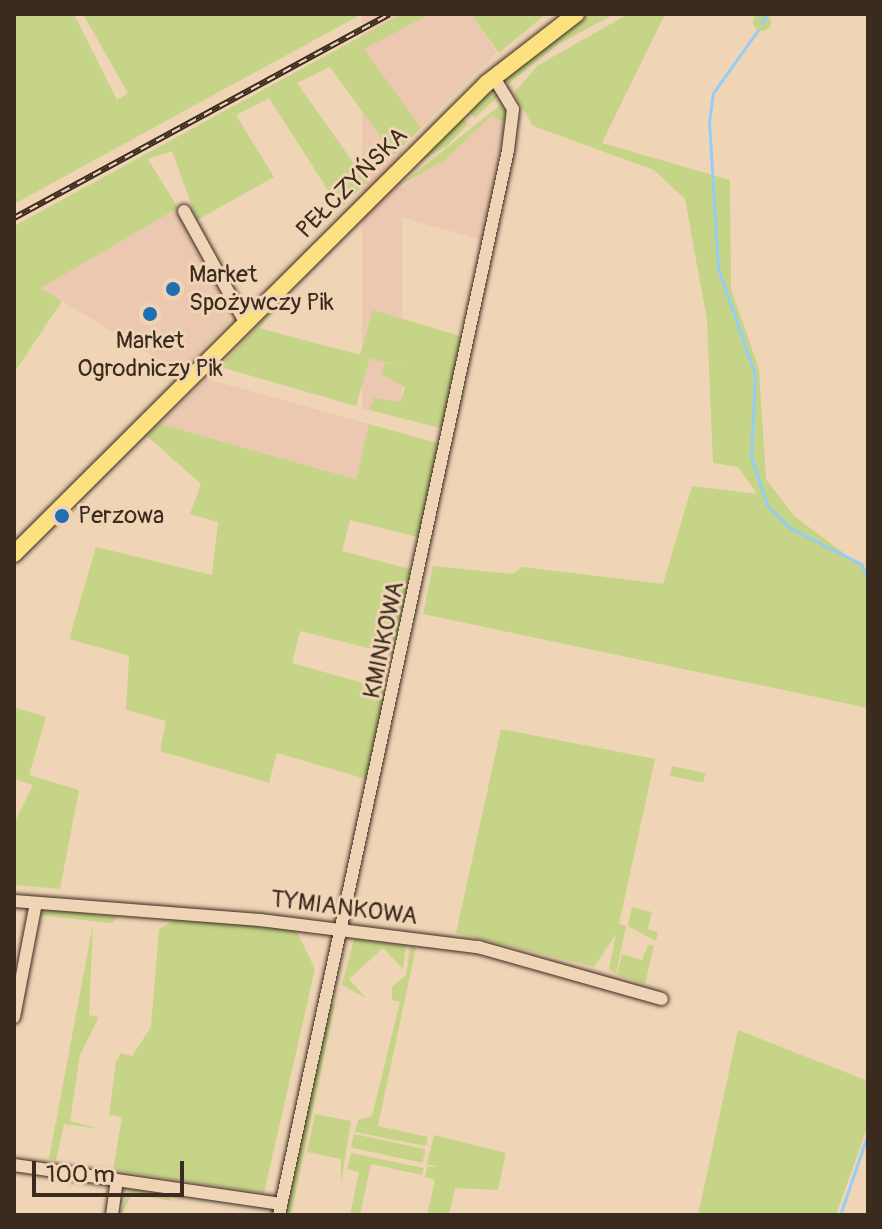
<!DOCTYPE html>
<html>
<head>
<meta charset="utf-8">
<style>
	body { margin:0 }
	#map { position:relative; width:882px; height:1229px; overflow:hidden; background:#efd5b6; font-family:Pangolin,sans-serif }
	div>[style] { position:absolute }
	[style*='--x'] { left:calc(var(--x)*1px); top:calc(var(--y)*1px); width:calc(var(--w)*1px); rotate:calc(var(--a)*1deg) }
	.built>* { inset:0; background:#ecc8b0; transform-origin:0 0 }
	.green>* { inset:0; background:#c6d488; transform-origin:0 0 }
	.round { border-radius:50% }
	.stream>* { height:3px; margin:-1.5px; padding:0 1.5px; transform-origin:1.5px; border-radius:1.5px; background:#95cdf4 }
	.roads { filter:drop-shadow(0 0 2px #3b2a1e) drop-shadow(0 0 2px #3b2a1e) }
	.minor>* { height:12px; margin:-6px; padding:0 6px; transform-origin:6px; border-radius:6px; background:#efd5b6 }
	.major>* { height:16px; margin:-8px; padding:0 8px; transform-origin:8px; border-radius:8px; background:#fbe180 }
	.rail>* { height:6px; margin-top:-3px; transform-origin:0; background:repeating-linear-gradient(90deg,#efd5b6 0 9px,#3b2a1e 0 18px); box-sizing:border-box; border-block:2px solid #3b2a1e }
	.dots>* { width:22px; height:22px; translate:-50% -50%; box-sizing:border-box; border:4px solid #efd5b6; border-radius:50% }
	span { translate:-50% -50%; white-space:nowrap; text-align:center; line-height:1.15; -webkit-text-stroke:6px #efd5b6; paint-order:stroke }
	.street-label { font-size:24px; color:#3b2a1e }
	.poi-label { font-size:24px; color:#3b2a1e }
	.left { translate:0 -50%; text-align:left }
	.frame { position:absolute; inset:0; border:16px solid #3b2a1e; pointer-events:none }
	.scale { position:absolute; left:32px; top:1161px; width:152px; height:36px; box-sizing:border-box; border:4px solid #3b2a1e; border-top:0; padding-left:10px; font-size:24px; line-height:28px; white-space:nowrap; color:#3b2a1e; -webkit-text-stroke:6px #efd5b6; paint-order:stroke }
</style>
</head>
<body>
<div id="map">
	<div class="built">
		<div style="left:362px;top:14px;width:40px;height:396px"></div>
		<div style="clip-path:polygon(430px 14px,471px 14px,497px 52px,421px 128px,364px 49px)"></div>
		<div style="clip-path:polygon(491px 115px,505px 124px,482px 240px,376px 210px)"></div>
		<div style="clip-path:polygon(178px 208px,230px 309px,229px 322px,179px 372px,41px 288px)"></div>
		<div style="clip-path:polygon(207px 379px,369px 424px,357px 479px,160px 424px)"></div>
	</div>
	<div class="green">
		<div class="round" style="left:753px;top:13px;width:18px;height:18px"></div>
		<div style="clip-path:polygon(14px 14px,74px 14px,117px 100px,128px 93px,83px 14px,362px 14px,14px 204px)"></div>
		<div style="clip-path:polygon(402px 14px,430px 14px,364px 49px,421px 128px,394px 155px,330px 67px,297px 83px,367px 182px,340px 209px,269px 98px,236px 115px,274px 177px,197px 220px,172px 151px,148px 159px,178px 208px,41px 288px,62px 301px,14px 373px,14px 226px)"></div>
		<div style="clip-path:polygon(471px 14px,546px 14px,499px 53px)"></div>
		<div style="clip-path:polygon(591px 14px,614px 14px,559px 44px,508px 84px,508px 75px)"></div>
		<div style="clip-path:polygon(628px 14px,665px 14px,602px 143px,730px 180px,731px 289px,759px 369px,766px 479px,794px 516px,868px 571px,868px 708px,423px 614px,433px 566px,512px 574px,523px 567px,663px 584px,692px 486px,757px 494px,738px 467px,713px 463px,707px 320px,685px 199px,654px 170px,533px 126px,514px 93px,537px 66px)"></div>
		<div style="clip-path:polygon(486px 94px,500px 94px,475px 118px,469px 111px)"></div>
		<div style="clip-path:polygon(504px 102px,507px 124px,491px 116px,445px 160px,399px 186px)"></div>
		<div style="clip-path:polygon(462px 118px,468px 124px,447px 146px,415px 164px)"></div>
		<div style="clip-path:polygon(288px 294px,259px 328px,360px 355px,373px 310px,463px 337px,444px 429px,369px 410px,374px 398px,401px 402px,405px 387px,381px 374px,385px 363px,409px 368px,370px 358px,356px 406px,220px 367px)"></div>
		<div style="clip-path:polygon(160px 424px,356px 479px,369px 424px,440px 444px,421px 538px,350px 520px,342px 551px,414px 570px,396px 655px,300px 631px,292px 663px,388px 690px,366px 779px,277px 753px,269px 783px,160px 751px,166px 721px,126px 710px,129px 656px,69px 639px,96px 547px,212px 575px,218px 522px,190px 514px,201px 484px,147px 436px)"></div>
		<div style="clip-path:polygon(14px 707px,46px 717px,29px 775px,79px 790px,60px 889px,14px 885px,14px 823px,33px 785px,14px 779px)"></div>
		<div style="clip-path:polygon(501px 729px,655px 759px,619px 924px,626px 926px,616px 974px,609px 969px,616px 934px,594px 967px,456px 933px)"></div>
		<div style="left:672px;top:766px;width:34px;height:10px;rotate:12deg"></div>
		<div style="clip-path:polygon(632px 907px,652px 912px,648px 929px,658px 932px,656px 941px,628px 926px)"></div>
		<div style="clip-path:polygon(47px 909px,118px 917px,111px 923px,38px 915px)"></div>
		<div style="clip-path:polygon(178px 918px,296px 930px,315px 969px,264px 1193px,113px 1170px,122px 1117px,109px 1115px,116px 1062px,121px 1053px,132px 1056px,151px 1027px,159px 929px)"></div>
		<div style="clip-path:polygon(93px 924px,89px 1015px,99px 1017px,80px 1055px,70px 1121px,100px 1129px,64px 1124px,56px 1160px,49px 1159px)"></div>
		<div style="clip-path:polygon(354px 939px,406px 946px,403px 969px,383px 948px,349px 979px,366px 998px,342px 985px)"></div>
		<div style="clip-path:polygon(648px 945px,654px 946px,645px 984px,617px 975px,622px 954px,642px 960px)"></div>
		<div style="clip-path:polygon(410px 946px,416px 947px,378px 1126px,428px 1137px,426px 1146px,355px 1132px,358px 1120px,372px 1116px,400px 1002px,392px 1000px,392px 987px,406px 975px)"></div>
		<div style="clip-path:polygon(335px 1004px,291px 1215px,283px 1215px,329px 1005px)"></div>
		<div style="clip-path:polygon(738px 1030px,868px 1081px,868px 1125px,836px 1215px,698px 1215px)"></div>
		<div style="clip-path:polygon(315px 1114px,351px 1121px,341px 1183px,341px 1159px,307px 1152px)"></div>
		<div style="left:354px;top:1134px;width:73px;height:14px;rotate:12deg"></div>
		<div style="clip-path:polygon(434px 1135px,506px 1153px,498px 1190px,455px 1188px,449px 1215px,427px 1215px,435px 1180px,425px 1177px,427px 1167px,438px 1167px,427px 1164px)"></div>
		<div style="clip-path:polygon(351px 1153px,424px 1168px,422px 1175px,371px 1164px,360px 1215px,350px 1215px,359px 1172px,347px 1169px)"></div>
		<div style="clip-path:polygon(128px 1189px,165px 1194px,172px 1201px,132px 1194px,121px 1215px)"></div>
	</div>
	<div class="stream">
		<div style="--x:762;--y:23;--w:10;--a:-61"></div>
		<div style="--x:758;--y:30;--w:77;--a:125.5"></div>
		<div style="--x:713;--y:93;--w:28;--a:98"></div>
		<div style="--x:709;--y:121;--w:147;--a:86.5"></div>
		<div style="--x:718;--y:268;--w:113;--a:70.9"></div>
		<div style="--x:755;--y:375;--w:81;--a:92.8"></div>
		<div style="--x:751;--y:456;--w:52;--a:71.9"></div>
		<div style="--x:767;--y:505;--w:33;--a:45"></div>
		<div style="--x:790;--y:528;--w:80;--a:26.9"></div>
		<div style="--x:861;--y:564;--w:16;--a:63"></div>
		<div style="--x:840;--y:1215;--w:87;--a:-71.1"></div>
	</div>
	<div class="roads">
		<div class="minor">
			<div style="--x:184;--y:211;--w:129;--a:61.2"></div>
			<div style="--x:14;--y:901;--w:247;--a:4.4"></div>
			<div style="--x:260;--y:920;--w:220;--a:7.1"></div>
			<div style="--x:478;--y:947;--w:191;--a:15.8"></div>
			<div style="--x:14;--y:1017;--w:116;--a:-79.1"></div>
			<div style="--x:14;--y:1165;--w:270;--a:8.3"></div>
			<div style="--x:112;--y:1215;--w:35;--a:-82"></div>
			<div style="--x:279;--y:1215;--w:1089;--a:-77.86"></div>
			<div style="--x:508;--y:150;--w:41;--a:-83"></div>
			<div style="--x:513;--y:109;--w:37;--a:-121"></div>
		</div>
		<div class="major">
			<div style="--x:14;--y:554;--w:668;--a:-44.88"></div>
			<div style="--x:487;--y:83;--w:113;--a:-37.8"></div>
		</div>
	</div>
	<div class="rail">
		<div style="--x:14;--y:218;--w:427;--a:-28.5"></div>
	</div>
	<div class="dots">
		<div style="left:173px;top:289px;background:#1f6fb2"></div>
		<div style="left:150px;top:314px;background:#1f6fb2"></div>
		<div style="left:62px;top:516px;background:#1f6fb2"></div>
	</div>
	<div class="street-label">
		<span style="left:352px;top:183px;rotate:-45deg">PEŁCZYŃSKA</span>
		<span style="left:384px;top:640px;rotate:-78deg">KMINKOWA</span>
		<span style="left:344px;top:908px;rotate:7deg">TYMIANKOWA</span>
	</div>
	<div class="poi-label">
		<span class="left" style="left:189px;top:289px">Market<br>Spożywczy Pik</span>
		<span style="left:150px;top:355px">Market<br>Ogrodniczy Pik</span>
		<span class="left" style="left:78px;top:516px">Perzowa</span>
	</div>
	<div class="frame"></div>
	<div class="scale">100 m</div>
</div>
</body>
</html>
